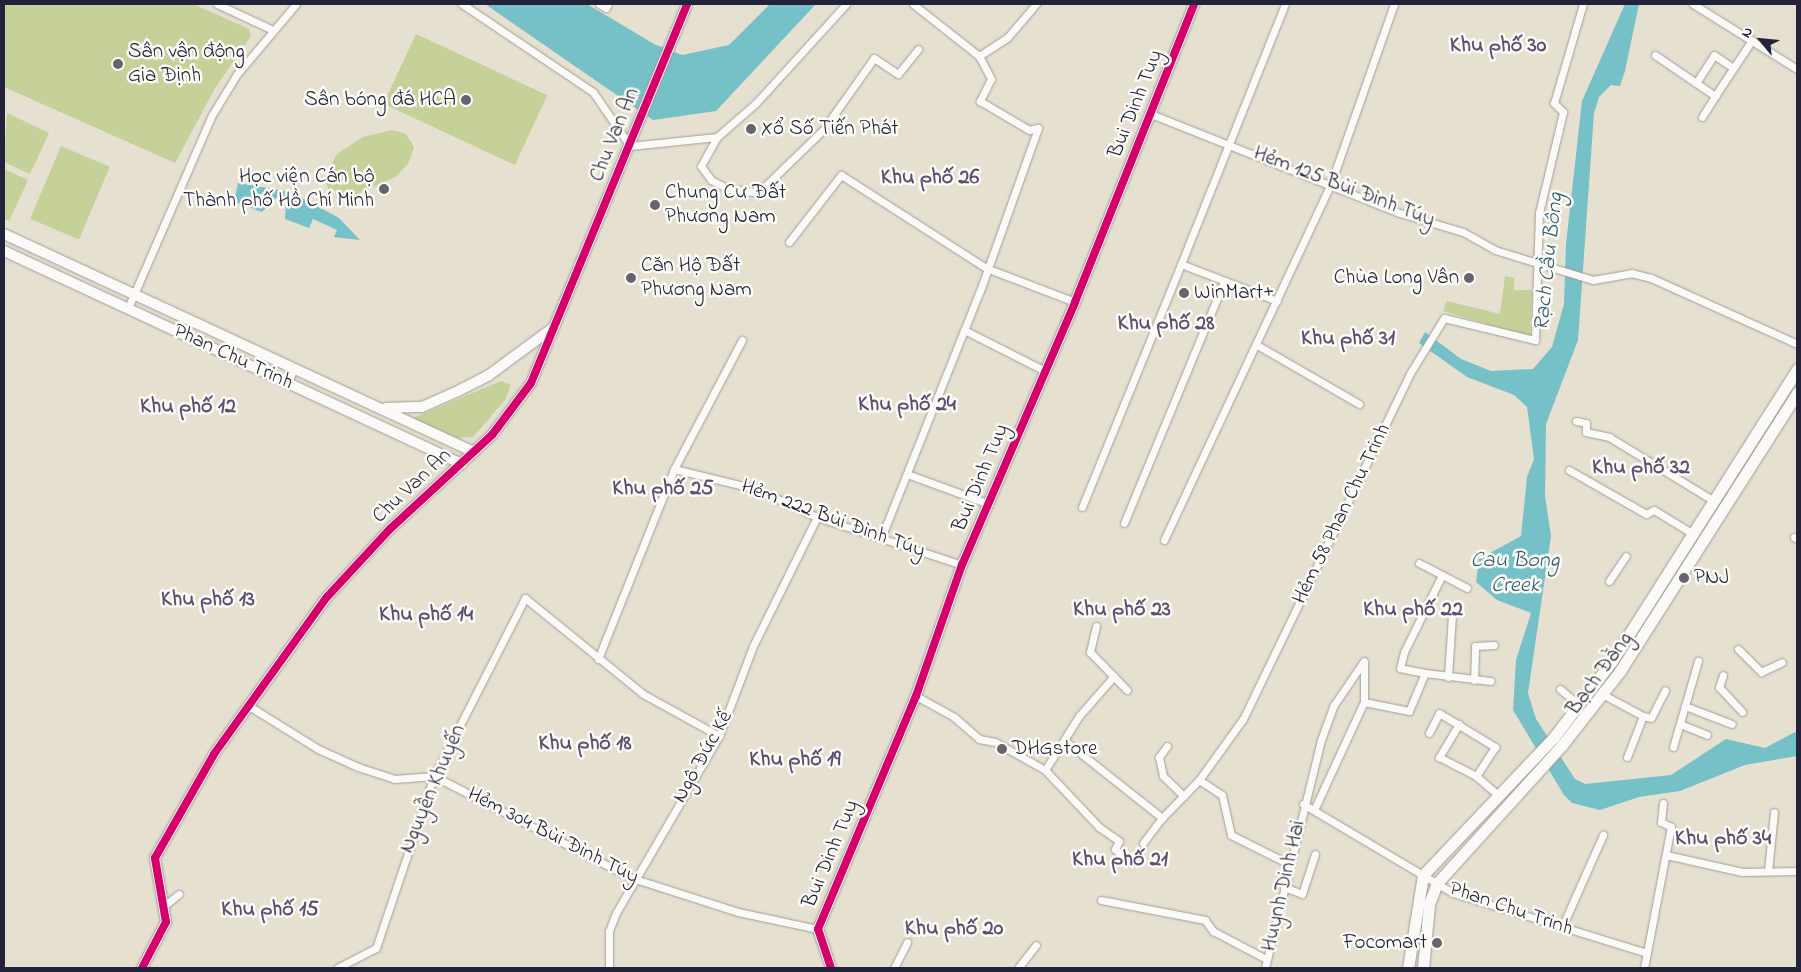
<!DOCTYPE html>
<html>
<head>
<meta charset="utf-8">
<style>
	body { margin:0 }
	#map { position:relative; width:1801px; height:972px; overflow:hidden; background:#e5e0d0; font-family:"Indie Flower",sans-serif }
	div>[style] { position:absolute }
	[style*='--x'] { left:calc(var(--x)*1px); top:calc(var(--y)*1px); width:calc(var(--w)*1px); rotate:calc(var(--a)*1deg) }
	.green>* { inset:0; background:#c5d198; transform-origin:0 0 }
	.water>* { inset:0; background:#76c0c7 }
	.roads { filter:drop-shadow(0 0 1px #a19e98) drop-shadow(0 0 1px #a19e98) }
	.street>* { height:7px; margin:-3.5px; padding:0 3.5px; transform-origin:3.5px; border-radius:3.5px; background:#fbfaf8 }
	.secondary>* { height:10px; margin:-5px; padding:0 5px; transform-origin:5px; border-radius:5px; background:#fbfaf8 }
	.primary>* { height:11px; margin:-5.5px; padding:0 5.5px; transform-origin:5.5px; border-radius:5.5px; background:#fbfaf8 }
	.cycleway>* { height:8px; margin:-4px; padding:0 4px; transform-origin:4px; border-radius:4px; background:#d6006c }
	.dots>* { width:14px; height:14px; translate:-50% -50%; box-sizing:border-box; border:2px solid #fdfcf7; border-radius:50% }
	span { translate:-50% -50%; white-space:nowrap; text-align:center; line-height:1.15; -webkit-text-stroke:5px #fdfcf7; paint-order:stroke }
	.poi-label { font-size:21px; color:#22223b }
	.left { translate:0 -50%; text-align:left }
	.right { translate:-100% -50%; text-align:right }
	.street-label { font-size:21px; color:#22223b }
	.neighbourhood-label { font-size:22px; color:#5b4e70; font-weight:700 }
	.water-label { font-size:22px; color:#305c71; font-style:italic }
	.frame { position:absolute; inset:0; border:5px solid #22223b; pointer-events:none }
	.north { position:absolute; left:1736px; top:15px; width:50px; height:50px; -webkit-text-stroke:4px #fdfcf7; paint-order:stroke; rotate:298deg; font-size:14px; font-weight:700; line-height:20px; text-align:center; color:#22223b }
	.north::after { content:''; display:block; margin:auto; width:18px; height:22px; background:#22223b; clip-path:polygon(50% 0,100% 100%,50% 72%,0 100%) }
</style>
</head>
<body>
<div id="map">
	<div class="green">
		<div style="clip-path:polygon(4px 4px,193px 4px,249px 29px,251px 36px,215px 88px,175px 163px,4px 87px)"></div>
		<div style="left:416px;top:34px;width:145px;height:77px;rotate:25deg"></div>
		<div style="clip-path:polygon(7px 113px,49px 133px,30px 174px,4px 162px)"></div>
		<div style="clip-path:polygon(392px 130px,406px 134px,414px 147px,409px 162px,397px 176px,354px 196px,328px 189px,325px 177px,337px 154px,363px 137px)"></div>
		<div style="left:61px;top:146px;width:53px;height:79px;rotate:23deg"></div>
		<div style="clip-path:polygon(4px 169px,28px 180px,9px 221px,4px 219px)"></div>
		<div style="clip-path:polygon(1505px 276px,1514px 278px,1514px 290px,1532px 290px,1530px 337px,1443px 311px,1447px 301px,1500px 314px)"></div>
		<div style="clip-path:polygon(501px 381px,511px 385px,505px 400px,473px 437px,455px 438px,413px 418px)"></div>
	</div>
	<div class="water">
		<div style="clip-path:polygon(485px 4px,587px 4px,654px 44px,682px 55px,729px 45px,770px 4px,816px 4px,716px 111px,653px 120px)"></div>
		<div style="clip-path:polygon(1625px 4px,1639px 4px,1625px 71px,1620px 86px,1611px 85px,1599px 97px,1594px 113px,1578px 340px,1546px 424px,1545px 496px,1551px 536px,1528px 693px,1536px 719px,1575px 779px,1585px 784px,1671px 775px,1726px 739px,1765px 748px,1797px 731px,1797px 756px,1745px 765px,1680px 791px,1639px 797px,1600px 810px,1572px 803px,1564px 795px,1513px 710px,1516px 660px,1531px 613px,1497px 600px,1476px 582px,1479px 559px,1521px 536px,1527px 477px,1534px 459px,1527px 407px,1514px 395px,1467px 377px,1419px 343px,1425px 332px,1461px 359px,1491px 371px,1533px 369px,1552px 347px,1564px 304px,1566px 244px,1582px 101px)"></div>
		<div style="clip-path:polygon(238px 183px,291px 192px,339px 218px,360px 240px,334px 237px,337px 230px,313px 219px,309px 228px,285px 219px,286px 201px,278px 196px,262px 212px,234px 202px)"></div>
	</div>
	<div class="roads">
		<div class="street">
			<div style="--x:217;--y:4;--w:62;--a:24.9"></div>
			<div style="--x:462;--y:4;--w:158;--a:33.9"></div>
			<div style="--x:593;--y:92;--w:65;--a:55.6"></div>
			<div style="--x:630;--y:146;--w:87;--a:-5.9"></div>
			<div style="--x:717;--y:137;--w:52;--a:-41.1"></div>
			<div style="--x:756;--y:103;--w:134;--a:-47.7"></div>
			<div style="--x:599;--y:4;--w:8;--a:30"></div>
			<div style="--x:606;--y:8;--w:4;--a:-63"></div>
			<div style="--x:913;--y:4;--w:84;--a:38.2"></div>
			<div style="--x:979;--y:56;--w:26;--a:62"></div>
			<div style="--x:991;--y:79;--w:25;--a:117"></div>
			<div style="--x:980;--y:101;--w:57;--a:30.6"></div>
			<div style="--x:1029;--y:130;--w:9;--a:-13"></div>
			<div style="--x:1693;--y:4;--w:123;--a:32"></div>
			<div style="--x:1655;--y:55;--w:73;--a:34.3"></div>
			<div style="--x:1715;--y:96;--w:67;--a:-56.5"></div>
			<div style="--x:979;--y:56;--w:33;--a:-33"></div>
			<div style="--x:1007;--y:38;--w:45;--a:-49.5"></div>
			<div style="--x:1696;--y:83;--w:33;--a:-57"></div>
			<div style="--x:1714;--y:55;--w:23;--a:34"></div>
			<div style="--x:1151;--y:114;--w:268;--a:21.7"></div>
			<div style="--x:1400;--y:213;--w:66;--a:16.8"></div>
			<div style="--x:1463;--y:232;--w:37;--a:29"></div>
			<div style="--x:1495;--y:250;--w:102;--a:17"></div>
			<div style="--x:1593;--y:280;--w:39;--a:-10"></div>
			<div style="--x:1631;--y:273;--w:21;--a:14"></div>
			<div style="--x:1651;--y:278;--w:160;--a:24.3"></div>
			<div style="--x:1702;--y:117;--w:25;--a:-58"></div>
			<div style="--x:717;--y:137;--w:33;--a:119"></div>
			<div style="--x:701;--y:166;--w:17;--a:54"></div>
			<div style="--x:711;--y:180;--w:20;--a:27"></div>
			<div style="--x:729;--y:189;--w:23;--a:7"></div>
			<div style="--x:752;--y:192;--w:12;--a:-20"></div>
			<div style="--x:763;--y:188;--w:83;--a:-44"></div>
			<div style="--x:823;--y:130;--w:88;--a:-54.7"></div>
			<div style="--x:874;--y:58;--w:29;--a:34"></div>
			<div style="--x:898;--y:74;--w:32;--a:-51"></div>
			<div style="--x:789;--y:242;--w:85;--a:-52.2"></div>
			<div style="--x:841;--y:175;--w:172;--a:32.7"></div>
			<div style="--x:986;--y:268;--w:95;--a:20.9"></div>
			<div style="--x:1277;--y:301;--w:103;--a:-158.9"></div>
			<div style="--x:1181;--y:264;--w:280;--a:-68.2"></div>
			<div style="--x:128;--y:308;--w:210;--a:-66.5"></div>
			<div style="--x:212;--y:115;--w:48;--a:-58.6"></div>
			<div style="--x:237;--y:74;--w:92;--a:-49.9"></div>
			<div style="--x:964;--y:330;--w:91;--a:26.8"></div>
			<div style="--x:1257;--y:345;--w:118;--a:30"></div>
			<div style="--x:287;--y:383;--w:16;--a:-63"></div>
			<div style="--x:1576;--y:421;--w:10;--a:11"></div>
			<div style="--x:1586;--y:423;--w:9;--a:90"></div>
			<div style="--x:1586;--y:432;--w:24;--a:12"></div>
			<div style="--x:1609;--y:437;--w:123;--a:31.4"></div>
			<div style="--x:674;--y:469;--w:84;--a:13.7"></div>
			<div style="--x:756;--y:489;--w:67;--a:24.7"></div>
			<div style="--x:817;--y:517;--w:153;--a:18.3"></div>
			<div style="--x:1569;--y:470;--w:89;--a:29.7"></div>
			<div style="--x:1646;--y:514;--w:9;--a:-27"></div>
			<div style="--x:1654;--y:510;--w:46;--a:31.6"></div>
			<div style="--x:907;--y:474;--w:87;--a:20.1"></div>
			<div style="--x:1082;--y:507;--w:262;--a:-67.8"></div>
			<div style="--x:1124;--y:523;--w:262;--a:-67.5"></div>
			<div style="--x:1794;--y:537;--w:4;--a:34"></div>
			<div style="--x:881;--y:538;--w:266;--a:-68.2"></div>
			<div style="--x:980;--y:291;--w:173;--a:-70.4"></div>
			<div style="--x:1164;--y:540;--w:394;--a:-64.9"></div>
			<div style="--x:1331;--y:183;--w:190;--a:-70.6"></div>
			<div style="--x:1419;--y:563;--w:54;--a:27.5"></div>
			<div style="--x:1609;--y:581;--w:30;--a:-56"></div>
			<div style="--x:1096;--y:626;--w:27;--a:103"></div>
			<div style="--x:1090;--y:652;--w:53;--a:45.8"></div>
			<div style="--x:1738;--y:649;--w:33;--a:45"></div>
			<div style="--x:1761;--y:672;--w:23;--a:-25"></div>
			<div style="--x:598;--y:659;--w:205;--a:-68.2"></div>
			<div style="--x:674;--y:469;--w:146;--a:-62.2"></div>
			<div style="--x:1425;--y:673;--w:66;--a:6.9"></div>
			<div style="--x:1723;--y:675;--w:13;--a:108"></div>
			<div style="--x:1719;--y:687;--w:34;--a:47"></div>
			<div style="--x:1448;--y:677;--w:62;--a:-86.3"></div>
			<div style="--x:1474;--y:680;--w:34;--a:-88"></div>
			<div style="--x:1475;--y:646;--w:19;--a:-3"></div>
			<div style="--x:1560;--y:689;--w:25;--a:40"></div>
			<div style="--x:1602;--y:694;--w:47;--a:28.2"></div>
			<div style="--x:1643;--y:716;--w:44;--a:111.3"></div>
			<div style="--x:916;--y:696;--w:43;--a:28.9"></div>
			<div style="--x:954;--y:717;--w:33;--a:41"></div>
			<div style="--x:979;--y:739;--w:16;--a:11"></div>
			<div style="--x:995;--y:742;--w:57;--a:29.2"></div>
			<div style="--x:1045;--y:770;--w:79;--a:46.5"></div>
			<div style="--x:1099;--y:827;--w:24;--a:35"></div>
			<div style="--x:1119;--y:841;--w:9;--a:117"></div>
			<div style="--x:1115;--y:849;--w:18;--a:43"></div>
			<div style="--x:1364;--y:702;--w:46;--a:11.3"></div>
			<div style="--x:1409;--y:711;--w:41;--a:-67.2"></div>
			<div style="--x:1425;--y:673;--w:25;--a:-169"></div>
			<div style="--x:1400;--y:668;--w:16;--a:-76"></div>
			<div style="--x:1404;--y:652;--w:86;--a:-63.7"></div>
			<div style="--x:249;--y:706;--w:81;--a:31.9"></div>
			<div style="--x:318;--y:749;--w:44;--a:24.2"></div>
			<div style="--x:358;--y:767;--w:38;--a:18"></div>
			<div style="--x:394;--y:779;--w:40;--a:-4.3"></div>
			<div style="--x:434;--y:776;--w:223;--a:27.3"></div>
			<div style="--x:632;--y:878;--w:111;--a:17.8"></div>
			<div style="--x:738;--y:912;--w:82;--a:12"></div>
			<div style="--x:1685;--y:706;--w:50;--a:21"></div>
			<div style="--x:1643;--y:716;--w:8;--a:14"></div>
			<div style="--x:1651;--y:718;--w:31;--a:-63"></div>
			<div style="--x:1459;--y:724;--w:39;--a:121"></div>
			<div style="--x:1439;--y:757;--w:42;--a:27.2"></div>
			<div style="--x:1476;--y:776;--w:30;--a:41"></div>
			<div style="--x:1680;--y:724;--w:29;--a:22"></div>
			<div style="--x:1429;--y:733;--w:22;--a:-63"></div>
			<div style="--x:1439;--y:713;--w:66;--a:31.3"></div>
			<div style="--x:1495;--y:747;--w:35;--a:123"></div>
			<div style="--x:1065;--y:741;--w:124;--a:38.4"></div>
			<div style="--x:1162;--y:818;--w:53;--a:-45.8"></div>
			<div style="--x:1199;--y:780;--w:27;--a:33"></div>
			<div style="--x:1222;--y:795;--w:41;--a:77.3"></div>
			<div style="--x:1231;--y:835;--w:65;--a:26.6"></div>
			<div style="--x:1167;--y:746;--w:14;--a:126"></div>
			<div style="--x:1159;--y:757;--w:19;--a:78"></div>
			<div style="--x:1163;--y:776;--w:29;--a:44"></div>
			<div style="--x:1673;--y:747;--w:90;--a:-73.8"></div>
			<div style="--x:1045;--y:770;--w:64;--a:-57.8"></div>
			<div style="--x:1079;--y:716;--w:53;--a:-48.8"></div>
			<div style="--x:1199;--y:780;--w:75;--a:-54.2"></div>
			<div style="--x:1243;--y:719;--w:382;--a:-64.2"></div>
			<div style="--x:1409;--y:375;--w:67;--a:-58.4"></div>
			<div style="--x:1444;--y:318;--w:94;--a:13.6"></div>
			<div style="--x:1535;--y:340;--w:127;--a:-88.2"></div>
			<div style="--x:1539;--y:213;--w:104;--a:-76.6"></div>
			<div style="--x:1563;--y:112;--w:13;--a:-135"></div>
			<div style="--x:1554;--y:103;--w:103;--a:-73.7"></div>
			<div style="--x:1303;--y:804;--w:174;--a:30.7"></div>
			<div style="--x:1453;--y:893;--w:203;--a:17.2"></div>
			<div style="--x:1314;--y:810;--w:119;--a:-65.2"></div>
			<div style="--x:1364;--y:702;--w:40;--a:-90"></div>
			<div style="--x:1143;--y:843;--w:31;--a:-53"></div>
			<div style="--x:1666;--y:855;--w:78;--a:12.6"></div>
			<div style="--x:1742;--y:872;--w:55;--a:-1"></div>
			<div style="--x:1768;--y:871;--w:59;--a:-84.2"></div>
			<div style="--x:1284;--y:887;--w:19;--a:21"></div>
			<div style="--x:1302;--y:894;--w:42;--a:-72"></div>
			<div style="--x:1101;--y:900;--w:106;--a:10.9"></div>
			<div style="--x:1205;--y:920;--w:14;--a:54"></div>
			<div style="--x:1213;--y:931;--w:60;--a:27.8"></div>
			<div style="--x:164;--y:906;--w:19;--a:-39"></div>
			<div style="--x:1562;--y:927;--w:101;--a:-66"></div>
			<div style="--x:337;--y:968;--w:44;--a:-27.1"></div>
			<div style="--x:376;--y:948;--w:182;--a:-71.4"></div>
			<div style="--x:434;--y:776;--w:200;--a:-62.9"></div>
			<div style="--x:525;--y:598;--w:152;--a:39.1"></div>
			<div style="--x:643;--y:694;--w:87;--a:28.9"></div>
			<div style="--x:609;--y:968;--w:37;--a:-90"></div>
			<div style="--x:609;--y:931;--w:19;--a:-69"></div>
			<div style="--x:616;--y:913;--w:205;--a:-59.8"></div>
			<div style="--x:719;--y:736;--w:96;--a:-69.3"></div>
			<div style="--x:753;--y:646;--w:144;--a:-63.6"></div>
			<div style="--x:894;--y:968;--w:29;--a:-63"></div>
			<div style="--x:1018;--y:968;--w:29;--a:-52"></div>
			<div style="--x:1265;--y:968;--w:235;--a:-76.2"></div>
			<div style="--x:1321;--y:740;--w:37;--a:-70"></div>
			<div style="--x:1334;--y:705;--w:53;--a:-55.7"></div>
			<div style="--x:1644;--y:968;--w:144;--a:-79.2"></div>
			<div style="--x:1671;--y:827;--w:11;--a:-153"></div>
			<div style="--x:1661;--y:822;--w:19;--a:-84"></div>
		</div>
		<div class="secondary">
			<div style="--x:4;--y:234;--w:518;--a:24.88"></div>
			<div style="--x:4;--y:251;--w:505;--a:24.94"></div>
			<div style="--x:386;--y:408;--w:36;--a:-2"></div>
			<div style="--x:422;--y:407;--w:37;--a:-24"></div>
			<div style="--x:456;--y:392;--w:37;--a:-27"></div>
			<div style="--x:489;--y:375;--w:81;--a:-36.4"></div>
			<div style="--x:142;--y:968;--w:52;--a:-62.4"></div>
			<div style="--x:166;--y:922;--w:65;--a:-99.8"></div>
			<div style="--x:155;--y:858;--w:120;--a:-60.4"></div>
			<div style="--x:214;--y:754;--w:193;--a:-54.3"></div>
			<div style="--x:327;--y:597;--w:93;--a:-47.2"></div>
			<div style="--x:390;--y:529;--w:139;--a:-42.7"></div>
			<div style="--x:492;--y:435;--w:65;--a:-53.1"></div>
			<div style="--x:531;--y:383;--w:410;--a:-67.6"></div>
			<div style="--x:831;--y:968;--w:41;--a:-108.4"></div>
			<div style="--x:818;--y:929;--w:253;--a:-67.2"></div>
			<div style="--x:916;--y:696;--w:139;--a:-70.7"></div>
			<div style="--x:962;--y:565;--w:286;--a:-66.7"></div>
			<div style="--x:1075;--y:302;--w:321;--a:-68.2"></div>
		</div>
		<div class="primary">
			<div style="--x:1408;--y:968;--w:94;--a:-80.8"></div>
			<div style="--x:1423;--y:875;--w:190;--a:-46.5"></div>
			<div style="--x:1554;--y:737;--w:96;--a:-52.7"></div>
			<div style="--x:1612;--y:661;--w:346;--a:-57.6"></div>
			<div style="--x:1423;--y:968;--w:64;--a:-84.6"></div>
			<div style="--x:1429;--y:904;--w:22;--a:-69"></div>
			<div style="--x:1437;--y:883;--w:186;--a:-47.8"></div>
			<div style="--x:1562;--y:745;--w:94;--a:-51.9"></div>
			<div style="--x:1620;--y:671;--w:330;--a:-57.5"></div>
		</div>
	</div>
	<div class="cycleway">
		<div style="--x:142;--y:968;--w:52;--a:-62.4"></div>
		<div style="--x:166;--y:922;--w:65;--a:-99.8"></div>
		<div style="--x:155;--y:858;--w:120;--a:-60.4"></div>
		<div style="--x:214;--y:754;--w:193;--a:-54.3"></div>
		<div style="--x:327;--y:597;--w:93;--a:-47.2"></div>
		<div style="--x:390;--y:529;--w:139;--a:-42.7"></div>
		<div style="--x:492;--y:435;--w:65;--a:-53.1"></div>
		<div style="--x:531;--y:383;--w:410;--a:-67.6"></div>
		<div style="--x:831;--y:968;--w:41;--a:-108.4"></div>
		<div style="--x:818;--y:929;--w:253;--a:-67.2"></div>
		<div style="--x:916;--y:696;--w:139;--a:-70.7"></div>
		<div style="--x:962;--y:565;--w:286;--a:-66.7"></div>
		<div style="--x:1075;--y:302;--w:321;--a:-68.2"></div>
	</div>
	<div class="dots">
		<div style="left:118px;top:64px;background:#66646f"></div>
		<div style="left:466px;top:100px;background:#66646f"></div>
		<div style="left:751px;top:129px;background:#66646f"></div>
		<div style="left:384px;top:189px;background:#66646f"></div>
		<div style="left:655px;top:205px;background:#66646f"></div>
		<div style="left:631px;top:278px;background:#66646f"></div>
		<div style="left:1469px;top:278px;background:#66646f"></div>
		<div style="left:1184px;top:293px;background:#66646f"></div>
		<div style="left:1684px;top:578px;background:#66646f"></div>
		<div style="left:1002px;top:749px;background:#66646f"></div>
		<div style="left:1437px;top:943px;background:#66646f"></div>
	</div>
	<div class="poi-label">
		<span class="left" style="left:128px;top:64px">Sân vận động<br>Gia Định</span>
		<span class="right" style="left:456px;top:100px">Sân bóng đá HCA</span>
		<span class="left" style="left:761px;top:129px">Xổ Số Tiến Phát</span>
		<span class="right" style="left:374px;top:189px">Học viện Cán bộ<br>Thành phố Hồ Chí Minh</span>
		<span class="left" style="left:665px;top:205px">Chung Cư Đất<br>Phương Nam</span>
		<span class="left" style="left:641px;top:278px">Căn Hộ Đất<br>Phương Nam</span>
		<span class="right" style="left:1459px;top:278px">Chùa Long Vân</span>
		<span class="left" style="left:1194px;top:293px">WinMart+</span>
		<span class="left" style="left:1694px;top:578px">PNJ</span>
		<span class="left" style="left:1012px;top:749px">DHGstore</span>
		<span class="right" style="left:1427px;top:943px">Focomart</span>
	</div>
	<div class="street-label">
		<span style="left:1136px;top:104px;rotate:-68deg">Bui Dinh Tuy</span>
		<span style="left:615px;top:135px;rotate:-68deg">Chu Van An</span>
		<span style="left:1344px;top:187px;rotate:21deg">Hẻm 125 Bùi Đình Túy</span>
		<span style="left:233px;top:357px;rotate:25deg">Phan Chu Trinh</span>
		<span style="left:981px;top:478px;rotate:-67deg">Bui Dinh Tuy</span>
		<span style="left:412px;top:486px;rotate:-43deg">Chu Van An</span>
		<span style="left:1342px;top:514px;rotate:-64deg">Hẻm 58 Phan Chu Trinh</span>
		<span style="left:833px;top:519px;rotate:20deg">Hẻm 222 Bùi Đình Túy</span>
		<span style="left:1600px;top:674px;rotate:-54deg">Bạch Đằng</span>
		<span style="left:703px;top:757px;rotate:-61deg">Ngô Đức Kế</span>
		<span style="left:433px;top:789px;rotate:-67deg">Nguyễn Khuyến</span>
		<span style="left:553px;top:836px;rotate:27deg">Hẻm 304 Bùi Đình Túy</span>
		<span style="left:831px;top:854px;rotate:-67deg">Bui Dinh Tuy</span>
		<span style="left:1284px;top:886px;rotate:-77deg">Huynh Dinh Hai</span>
		<span style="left:1511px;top:909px;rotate:19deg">Phan Chu Trinh</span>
	</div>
	<div class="neighbourhood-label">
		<span style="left:1498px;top:47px">Khu phố 30</span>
		<span style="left:930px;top:179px">Khu phố 26</span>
		<span style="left:1166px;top:325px">Khu phố 28</span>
		<span style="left:1348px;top:340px">Khu phố 31</span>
		<span style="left:907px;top:406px">Khu phố 24</span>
		<span style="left:188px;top:408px">Khu phố 12</span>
		<span style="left:1641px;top:469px">Khu phố 32</span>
		<span style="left:663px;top:490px">Khu phố 25</span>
		<span style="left:208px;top:601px">Khu phố 13</span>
		<span style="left:1122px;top:611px">Khu phố 23</span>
		<span style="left:1413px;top:611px">Khu phố 22</span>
		<span style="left:426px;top:616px">Khu phố 14</span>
		<span style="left:585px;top:745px">Khu phố 18</span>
		<span style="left:795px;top:761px">Khu phố 19</span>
		<span style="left:1723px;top:840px">Khu phố 34</span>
		<span style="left:1120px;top:861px">Khu phố 21</span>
		<span style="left:270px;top:911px">Khu phố 15</span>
		<span style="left:954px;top:930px">Khu phố 20</span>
	</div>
	<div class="water-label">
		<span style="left:1550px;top:262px;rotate:-84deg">Rạch Cầu Bông</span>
		<span style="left:1515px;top:574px">Cau Bong<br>Creek</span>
	</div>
	<div class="frame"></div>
	<div class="north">N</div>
</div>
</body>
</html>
